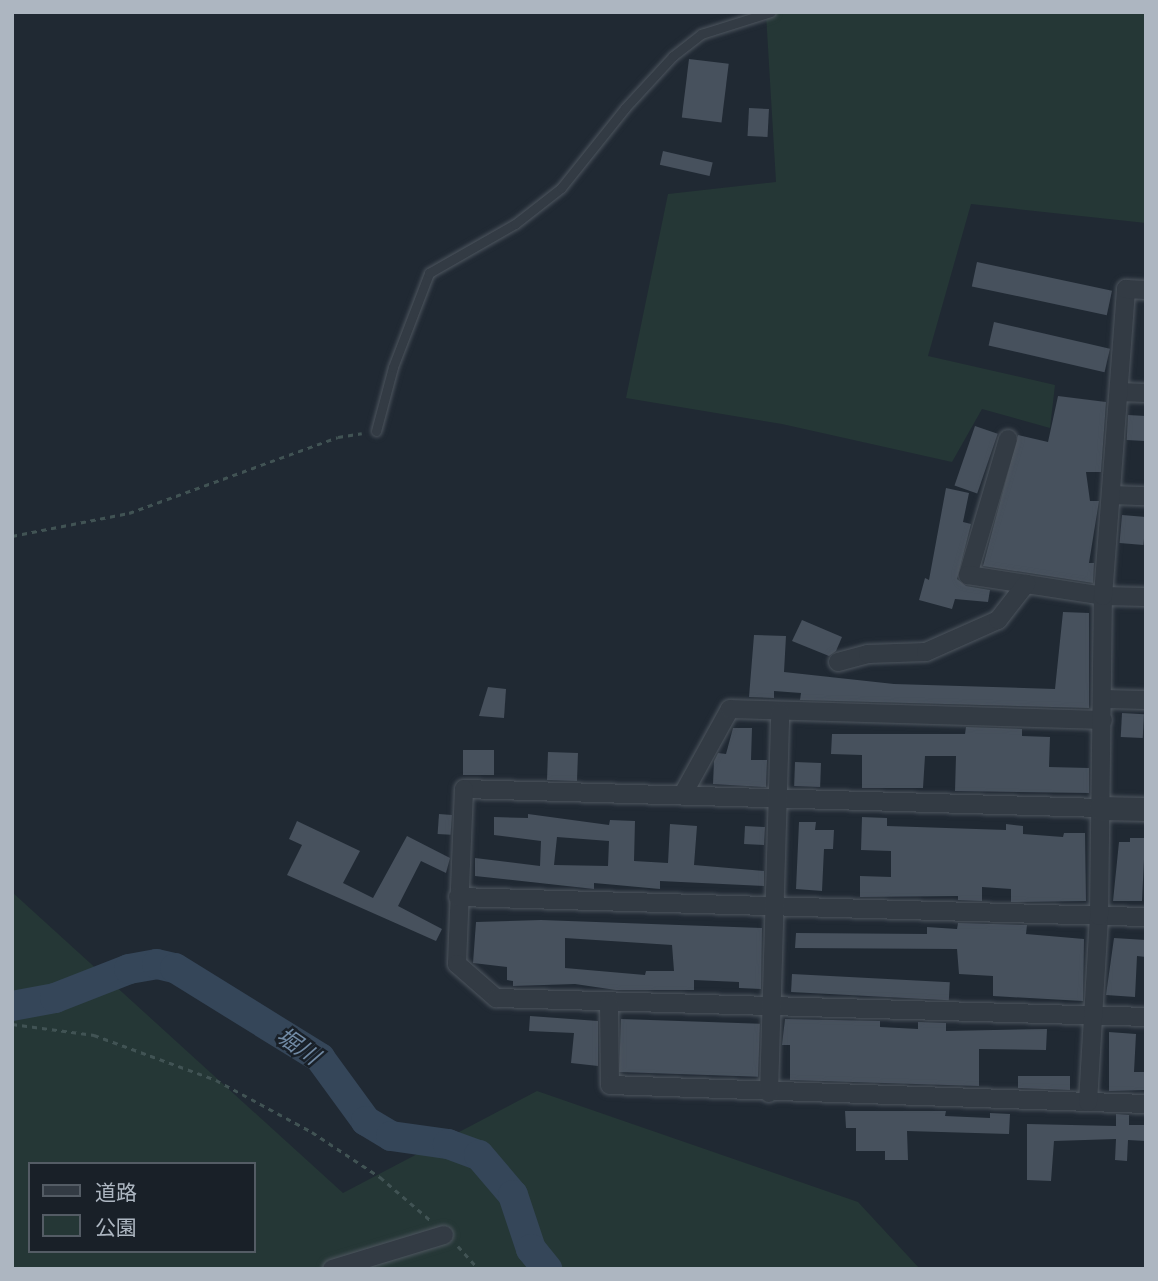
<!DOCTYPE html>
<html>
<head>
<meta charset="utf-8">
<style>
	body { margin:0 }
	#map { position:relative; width:1158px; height:1281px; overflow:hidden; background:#202933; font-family:Arial,"Noto Sans JP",sans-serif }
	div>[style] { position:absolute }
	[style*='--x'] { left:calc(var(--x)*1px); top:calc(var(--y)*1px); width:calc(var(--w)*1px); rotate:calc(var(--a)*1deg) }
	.green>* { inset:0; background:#253736 }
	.river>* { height:30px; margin:-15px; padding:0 15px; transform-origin:15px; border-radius:15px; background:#354659 }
	.building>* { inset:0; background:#47515d; transform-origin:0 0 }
	.path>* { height:2.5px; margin-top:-1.25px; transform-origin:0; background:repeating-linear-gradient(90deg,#415354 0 5px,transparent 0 10px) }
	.roads { filter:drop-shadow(0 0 2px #4e565f) drop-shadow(0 0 2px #4e565f) }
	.service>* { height:9px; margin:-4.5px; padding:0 4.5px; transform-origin:4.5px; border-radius:4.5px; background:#333b44 }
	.minor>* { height:18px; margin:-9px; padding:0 9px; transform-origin:9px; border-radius:9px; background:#333b44 }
	.tertiary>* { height:23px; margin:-11.5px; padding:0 11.5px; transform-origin:11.5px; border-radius:11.5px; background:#333b44 }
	span { translate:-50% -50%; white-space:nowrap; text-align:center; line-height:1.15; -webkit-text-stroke:5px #192028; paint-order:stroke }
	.water-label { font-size:23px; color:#7089a3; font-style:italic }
	.frame { position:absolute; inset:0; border:14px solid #adb6c1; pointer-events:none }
	.legend { position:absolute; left:28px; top:1162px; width:228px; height:91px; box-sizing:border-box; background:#192028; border:2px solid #545c65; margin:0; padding:9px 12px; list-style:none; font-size:21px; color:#adb6c1 }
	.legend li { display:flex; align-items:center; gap:14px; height:35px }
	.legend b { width:35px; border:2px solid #545c65 }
</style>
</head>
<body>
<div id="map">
	<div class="green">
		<div style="clip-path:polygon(1146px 12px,1146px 223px,971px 204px,928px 356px,1055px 385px,1050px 428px,982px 409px,952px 462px,782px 424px,626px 398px,668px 194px,776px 182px,766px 14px)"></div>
		<div style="clip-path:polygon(evenodd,12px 892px,343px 1193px,537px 1091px,858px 1202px,920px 1269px,12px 1269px,12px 892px,30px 1164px,254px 1164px,254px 1251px,30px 1251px,30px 1164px)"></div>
	</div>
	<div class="river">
		<div style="--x:12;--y:1006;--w:44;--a:-10.5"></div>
		<div style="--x:55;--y:998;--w:79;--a:-21.4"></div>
		<div style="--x:129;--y:969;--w:28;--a:-10"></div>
		<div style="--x:157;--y:964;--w:18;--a:13"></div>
		<div style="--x:175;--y:968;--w:171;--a:31.8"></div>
		<div style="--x:320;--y:1058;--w:78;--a:53.9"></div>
		<div style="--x:366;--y:1121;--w:29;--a:31"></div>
		<div style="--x:391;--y:1136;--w:58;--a:8"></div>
		<div style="--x:448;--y:1144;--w:33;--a:20"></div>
		<div style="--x:479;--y:1155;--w:52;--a:49.6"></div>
		<div style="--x:513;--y:1195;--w:57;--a:71.6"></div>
		<div style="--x:531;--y:1249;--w:26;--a:51"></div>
	</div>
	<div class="building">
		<div style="left:689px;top:59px;width:40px;height:59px;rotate:7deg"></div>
		<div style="left:749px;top:108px;width:20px;height:28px;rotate:3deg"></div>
		<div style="left:663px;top:151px;width:51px;height:14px;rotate:13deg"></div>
		<div style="left:977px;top:262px;width:138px;height:25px;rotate:12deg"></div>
		<div style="left:994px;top:322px;width:119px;height:24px;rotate:13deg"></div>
		<div style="clip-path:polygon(1058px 396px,1106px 402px,1101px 472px,1086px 472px,1090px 501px,1099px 501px,1089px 563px,1094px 563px,1093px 583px,983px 566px,1018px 435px,1048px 442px)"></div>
		<div style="left:1128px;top:415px;width:18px;height:25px;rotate:3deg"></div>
		<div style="left:975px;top:426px;width:24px;height:63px;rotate:19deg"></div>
		<div style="clip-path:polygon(946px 488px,969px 493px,963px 522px,971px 524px,957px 579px,966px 586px,990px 590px,988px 602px,955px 599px,952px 609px,919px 600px,925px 578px,929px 580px)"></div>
		<div style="left:1122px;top:515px;width:24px;height:28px;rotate:5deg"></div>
		<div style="clip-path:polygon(1063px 612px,1089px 613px,1089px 708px,800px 700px,801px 693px,774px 691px,774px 698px,749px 697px,754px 635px,786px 636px,784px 672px,894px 684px,1055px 689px)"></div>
		<div style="clip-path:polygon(802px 620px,842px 637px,836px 651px,829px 656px,792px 641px)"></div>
		<div style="clip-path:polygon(488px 687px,506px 689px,504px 718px,479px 716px)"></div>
		<div style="left:1122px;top:713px;width:22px;height:24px;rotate:3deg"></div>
		<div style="clip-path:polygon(966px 727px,1022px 729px,1022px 736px,1050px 737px,1049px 767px,1089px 768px,1089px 793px,955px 791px,956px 756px,925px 756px,923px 788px,862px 788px,862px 755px,831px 754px,832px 734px,965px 734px)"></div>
		<div style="clip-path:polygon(733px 728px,752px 728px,751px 760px,767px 760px,766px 787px,713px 784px,714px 761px,718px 753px,726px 754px)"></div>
		<div style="left:463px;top:750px;width:31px;height:25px"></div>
		<div style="left:548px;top:752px;width:30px;height:28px;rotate:2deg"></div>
		<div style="left:795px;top:762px;width:26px;height:24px;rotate:2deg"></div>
		<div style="left:439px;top:814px;width:13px;height:20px;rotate:4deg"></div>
		<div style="clip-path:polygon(evenodd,528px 814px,609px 825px,610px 820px,635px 821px,634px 861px,668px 863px,670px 824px,697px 826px,694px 865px,764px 871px,764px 886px,660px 881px,660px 889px,594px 883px,594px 889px,475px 876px,475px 858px,540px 866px,541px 841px,494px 835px,494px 817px,528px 818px,528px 814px,557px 837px,609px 841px,608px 866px,554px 865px,557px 837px)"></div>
		<div style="clip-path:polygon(862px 817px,887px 818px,887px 826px,1006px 830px,1006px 824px,1023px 826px,1023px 834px,1063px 837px,1064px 833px,1085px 833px,1086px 901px,1011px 902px,1011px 889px,982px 887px,982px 901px,958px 900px,958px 896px,860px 897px,860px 876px,891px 877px,891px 851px,861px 850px)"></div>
		<div style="clip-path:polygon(297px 821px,360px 851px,343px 883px,373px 898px,407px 836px,450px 858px,446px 873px,421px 861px,398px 906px,442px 929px,436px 941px,287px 875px,302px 845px,289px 839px)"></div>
		<div style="clip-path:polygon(799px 822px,816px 822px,815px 830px,834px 830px,833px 849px,824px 849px,822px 891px,796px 889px)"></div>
		<div style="left:745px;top:826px;width:20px;height:18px;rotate:3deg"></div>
		<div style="clip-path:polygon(1130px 838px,1145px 838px,1142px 901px,1113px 901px,1119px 842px,1130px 842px)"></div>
		<div style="clip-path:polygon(evenodd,541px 920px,762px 928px,761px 989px,739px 988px,739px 982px,694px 980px,694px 990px,616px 990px,575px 984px,513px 986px,513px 981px,507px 980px,507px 967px,473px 963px,476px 922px,541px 920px,565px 938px,672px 945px,674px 971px,646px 971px,645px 975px,565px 968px,565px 938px)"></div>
		<div style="clip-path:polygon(958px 923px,1027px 925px,1026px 934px,1084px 939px,1083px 1001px,993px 996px,993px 976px,959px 974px,957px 949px,795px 948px,796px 933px,927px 934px,927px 927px,957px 929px)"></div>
		<div style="clip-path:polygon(1114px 938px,1146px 940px,1146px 957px,1137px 956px,1135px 997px,1106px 995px)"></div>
		<div style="left:792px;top:974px;width:158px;height:18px;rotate:3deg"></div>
		<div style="clip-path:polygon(530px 1016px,598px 1021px,598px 1066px,571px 1063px,574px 1033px,529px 1031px)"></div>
		<div style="left:621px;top:1019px;width:139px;height:53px;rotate:2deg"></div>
		<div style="clip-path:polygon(785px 1019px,880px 1021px,880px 1027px,918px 1029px,918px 1022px,946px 1023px,946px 1031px,1047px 1029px,1046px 1050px,979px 1049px,979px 1086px,790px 1080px,790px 1045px,782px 1045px)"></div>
		<div style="clip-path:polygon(1109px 1032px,1136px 1034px,1134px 1072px,1146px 1072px,1146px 1090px,1109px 1091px)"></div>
		<div style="clip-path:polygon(1018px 1076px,1070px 1076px,1070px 1090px,1018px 1088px)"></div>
		<div style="clip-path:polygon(845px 1111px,946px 1111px,945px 1116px,990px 1118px,990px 1113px,1010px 1114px,1009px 1134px,907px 1131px,908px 1160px,885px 1160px,885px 1151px,856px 1151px,856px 1128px,846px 1128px)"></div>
		<div style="clip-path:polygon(1116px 1114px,1129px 1115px,1129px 1125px,1146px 1125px,1146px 1141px,1128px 1140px,1127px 1161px,1115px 1160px,1116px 1139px,1054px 1141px,1051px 1181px,1027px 1180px,1027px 1124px,1116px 1126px)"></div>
	</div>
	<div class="path">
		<div style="--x:12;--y:536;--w:119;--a:-11.1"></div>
		<div style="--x:129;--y:513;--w:222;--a:-20"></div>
		<div style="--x:338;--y:437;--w:24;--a:-9"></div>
		<div style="--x:12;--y:1024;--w:83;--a:7.6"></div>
		<div style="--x:94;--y:1035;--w:130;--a:20.2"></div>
		<div style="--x:216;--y:1080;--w:109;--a:28.4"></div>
		<div style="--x:312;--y:1132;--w:82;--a:33.5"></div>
		<div style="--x:380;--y:1177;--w:66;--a:40.7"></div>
		<div style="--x:458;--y:1246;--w:31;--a:48"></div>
	</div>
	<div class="roads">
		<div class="service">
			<div style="--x:376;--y:431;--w:66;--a:-75.1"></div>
			<div style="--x:393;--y:367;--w:101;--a:-69"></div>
			<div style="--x:429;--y:273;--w:99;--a:-29.7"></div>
			<div style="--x:515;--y:224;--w:58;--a:-38"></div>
			<div style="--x:561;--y:188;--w:102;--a:-51.3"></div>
			<div style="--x:625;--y:108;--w:71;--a:-47.3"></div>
			<div style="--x:673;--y:56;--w:36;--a:-38"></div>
			<div style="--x:701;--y:34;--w:73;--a:-17.4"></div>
		</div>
		<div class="minor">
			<div style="--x:1119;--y:392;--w:27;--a:2"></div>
			<div style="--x:1008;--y:439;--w:142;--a:106.4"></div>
			<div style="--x:968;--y:575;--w:137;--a:8.8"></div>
			<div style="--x:1103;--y:596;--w:43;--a:1.3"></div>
			<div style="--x:1111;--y:495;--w:35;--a:2"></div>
			<div style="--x:838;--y:662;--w:31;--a:-15"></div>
			<div style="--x:868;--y:654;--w:58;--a:-2"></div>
			<div style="--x:926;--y:652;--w:79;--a:-24"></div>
			<div style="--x:998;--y:620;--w:46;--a:-52.1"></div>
			<div style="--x:1104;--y:699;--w:42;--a:1.4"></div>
			<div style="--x:683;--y:794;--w:97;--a:-61.1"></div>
			<div style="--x:730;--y:709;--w:373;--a:1.7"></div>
			<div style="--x:1100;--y:808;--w:636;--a:-178.29"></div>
			<div style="--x:464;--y:789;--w:175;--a:92.3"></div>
			<div style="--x:457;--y:964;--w:52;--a:41.1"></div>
			<div style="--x:496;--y:998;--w:650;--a:1.67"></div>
			<div style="--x:458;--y:897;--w:688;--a:1.67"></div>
			<div style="--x:609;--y:1004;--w:81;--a:89.3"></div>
			<div style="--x:610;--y:1085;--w:536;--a:2.03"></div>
			<div style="--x:769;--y:1093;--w:381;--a:-88.3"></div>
			<div style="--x:1088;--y:1102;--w:186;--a:-86.6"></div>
			<div style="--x:1099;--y:916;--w:320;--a:-89.3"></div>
			<div style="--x:1103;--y:596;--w:308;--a:-85.7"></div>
			<div style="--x:1126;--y:289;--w:20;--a:3"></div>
			<div style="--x:332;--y:1269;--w:117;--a:-16.9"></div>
		</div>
		<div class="tertiary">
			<div style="--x:1100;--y:808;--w:46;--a:1.2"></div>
		</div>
	</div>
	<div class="water-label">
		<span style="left:298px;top:1046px;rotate:35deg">堀川</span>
	</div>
	<div class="frame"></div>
	<ul class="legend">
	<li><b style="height:9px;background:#333b44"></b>道路</li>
	<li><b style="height:19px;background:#253736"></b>公園</li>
	</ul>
</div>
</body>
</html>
